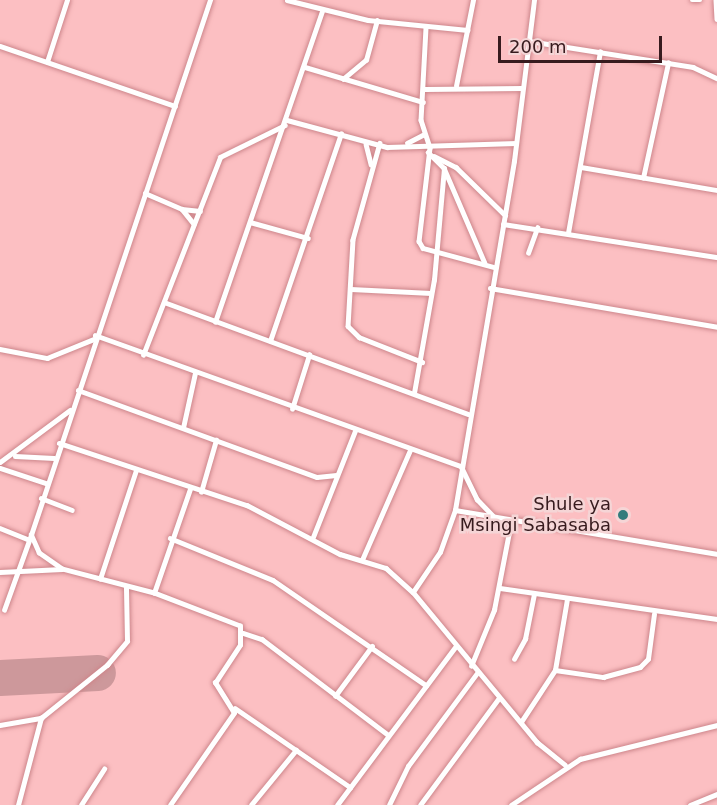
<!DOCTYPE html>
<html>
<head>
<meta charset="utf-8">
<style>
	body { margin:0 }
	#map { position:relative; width:717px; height:805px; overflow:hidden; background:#fcbfc2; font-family:"DejaVu Sans",sans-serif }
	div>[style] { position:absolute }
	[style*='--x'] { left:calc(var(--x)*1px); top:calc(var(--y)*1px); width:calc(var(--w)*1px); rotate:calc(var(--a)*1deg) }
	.runway>* { height:36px; margin:-18px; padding:0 18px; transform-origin:18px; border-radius:18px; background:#cd989b }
	.roads { filter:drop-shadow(0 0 2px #cd868b) drop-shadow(0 0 2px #cd868b) }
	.minor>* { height:4.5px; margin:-2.25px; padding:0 2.25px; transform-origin:2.25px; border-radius:2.25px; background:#fff }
	.dots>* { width:16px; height:16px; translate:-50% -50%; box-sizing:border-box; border:3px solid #f5d5d6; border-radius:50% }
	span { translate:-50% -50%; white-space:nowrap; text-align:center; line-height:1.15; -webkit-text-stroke:5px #f5d5d6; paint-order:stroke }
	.poi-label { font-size:18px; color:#371b1e }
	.right { translate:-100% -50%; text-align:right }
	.scale { position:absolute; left:498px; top:36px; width:164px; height:27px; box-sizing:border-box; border:3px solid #371b1e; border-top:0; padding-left:8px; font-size:18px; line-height:21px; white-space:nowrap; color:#371b1e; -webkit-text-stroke:4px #f5d5d6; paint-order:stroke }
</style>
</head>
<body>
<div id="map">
	<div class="runway">
		<div style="--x:0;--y:678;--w:98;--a:-2.9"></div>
	</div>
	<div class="roads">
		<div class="minor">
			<div style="--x:287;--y:0;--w:83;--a:13.9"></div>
			<div style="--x:368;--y:20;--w:100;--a:5.7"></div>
			<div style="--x:692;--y:0;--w:8;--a:0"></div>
			<div style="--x:716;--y:0;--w:19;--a:87"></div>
			<div style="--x:426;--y:28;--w:92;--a:93.1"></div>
			<div style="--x:421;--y:120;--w:29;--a:72"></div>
			<div style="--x:430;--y:148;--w:94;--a:96.7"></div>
			<div style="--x:419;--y:241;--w:8;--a:60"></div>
			<div style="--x:423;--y:248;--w:73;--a:15"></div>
			<div style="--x:529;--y:41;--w:166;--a:9"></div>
			<div style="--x:693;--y:67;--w:26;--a:25"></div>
			<div style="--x:0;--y:46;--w:185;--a:18.9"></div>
			<div style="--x:47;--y:62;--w:65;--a:-72.1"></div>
			<div style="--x:305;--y:67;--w:123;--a:16.5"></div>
			<div style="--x:343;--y:79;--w:30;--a:-40"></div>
			<div style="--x:366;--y:60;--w:41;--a:-74.6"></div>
			<div style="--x:456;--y:86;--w:88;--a:-78.8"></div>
			<div style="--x:425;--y:89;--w:97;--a:-0.6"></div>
			<div style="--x:287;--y:120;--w:104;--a:15.1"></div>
			<div style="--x:387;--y:147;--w:129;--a:-1.8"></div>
			<div style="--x:380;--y:143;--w:101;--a:105.6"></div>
			<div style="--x:353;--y:240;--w:86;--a:93.3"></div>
			<div style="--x:348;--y:326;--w:16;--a:45"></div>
			<div style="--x:359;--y:337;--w:68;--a:21.6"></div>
			<div style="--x:407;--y:143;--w:18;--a:-27"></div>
			<div style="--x:366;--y:144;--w:21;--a:76"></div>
			<div style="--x:428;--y:152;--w:23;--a:45"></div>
			<div style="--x:444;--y:168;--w:103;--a:66.7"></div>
			<div style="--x:434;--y:156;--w:25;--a:27"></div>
			<div style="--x:456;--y:167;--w:69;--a:44.4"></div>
			<div style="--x:581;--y:167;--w:138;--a:9.6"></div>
			<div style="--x:643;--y:178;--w:118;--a:-77.7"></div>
			<div style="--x:145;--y:193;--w:40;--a:23.4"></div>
			<div style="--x:182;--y:209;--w:19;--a:51"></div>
			<div style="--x:182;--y:209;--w:18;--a:6"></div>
			<div style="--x:250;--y:222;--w:60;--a:15.4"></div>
			<div style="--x:503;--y:224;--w:217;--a:8.8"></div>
			<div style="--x:568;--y:233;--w:184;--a:-80"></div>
			<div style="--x:528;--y:253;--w:27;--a:-70"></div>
			<div style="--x:490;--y:288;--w:230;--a:9.7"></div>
			<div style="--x:351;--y:289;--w:80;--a:2.9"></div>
			<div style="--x:164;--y:302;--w:324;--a:20.2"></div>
			<div style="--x:215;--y:322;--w:328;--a:-71"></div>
			<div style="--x:95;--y:335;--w:389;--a:19.7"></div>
			<div style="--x:461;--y:466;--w:37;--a:64"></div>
			<div style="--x:477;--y:499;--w:29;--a:46"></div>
			<div style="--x:270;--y:341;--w:219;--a:-71.1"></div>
			<div style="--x:0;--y:349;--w:48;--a:10.8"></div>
			<div style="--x:47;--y:358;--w:51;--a:-22"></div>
			<div style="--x:143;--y:355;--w:212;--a:-68.7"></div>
			<div style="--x:220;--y:157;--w:72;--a:-26.2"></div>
			<div style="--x:78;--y:390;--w:254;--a:20"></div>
			<div style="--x:317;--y:477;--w:19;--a:-6"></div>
			<div style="--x:414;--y:393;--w:115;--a:-80"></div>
			<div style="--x:434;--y:280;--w:112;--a:-84.9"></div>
			<div style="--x:292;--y:409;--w:57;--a:-72.5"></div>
			<div style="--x:183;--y:428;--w:56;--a:-77.7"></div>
			<div style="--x:59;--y:443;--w:198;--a:18.3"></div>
			<div style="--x:247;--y:505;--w:105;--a:27.8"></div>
			<div style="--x:340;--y:554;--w:48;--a:16.9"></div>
			<div style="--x:386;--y:568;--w:36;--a:42"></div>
			<div style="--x:413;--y:592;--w:195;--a:50.4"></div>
			<div style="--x:537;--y:742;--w:36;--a:39"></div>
			<div style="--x:15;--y:456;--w:39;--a:3"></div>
			<div style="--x:0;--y:462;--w:87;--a:-36.6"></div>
			<div style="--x:0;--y:468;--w:48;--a:18.1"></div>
			<div style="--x:201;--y:492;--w:54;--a:-73.9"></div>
			<div style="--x:41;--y:498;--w:33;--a:21"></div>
			<div style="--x:455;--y:510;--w:266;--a:9.5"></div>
			<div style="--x:0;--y:528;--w:31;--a:22"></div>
			<div style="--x:313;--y:537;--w:114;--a:-68.4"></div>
			<div style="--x:170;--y:538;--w:111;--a:22.2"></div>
			<div style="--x:273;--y:580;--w:186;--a:34.5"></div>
			<div style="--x:362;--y:560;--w:120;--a:-66.4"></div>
			<div style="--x:0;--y:572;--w:62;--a:-2.8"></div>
			<div style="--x:100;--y:579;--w:115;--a:-71.7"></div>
			<div style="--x:500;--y:588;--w:219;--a:8.1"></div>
			<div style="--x:413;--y:592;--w:48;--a:-56"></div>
			<div style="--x:440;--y:552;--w:45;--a:-70.3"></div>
			<div style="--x:455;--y:510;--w:354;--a:-80.4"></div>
			<div style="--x:514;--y:161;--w:162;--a:-82.9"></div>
			<div style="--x:154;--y:593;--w:110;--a:-70.9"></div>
			<div style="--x:4;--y:610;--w:80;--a:-70.2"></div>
			<div style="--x:243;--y:633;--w:20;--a:18"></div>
			<div style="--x:262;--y:639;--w:157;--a:37.2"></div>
			<div style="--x:514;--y:659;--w:23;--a:-61"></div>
			<div style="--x:525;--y:639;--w:46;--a:-78.7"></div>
			<div style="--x:471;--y:666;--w:61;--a:-67.7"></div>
			<div style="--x:494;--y:610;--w:90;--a:-79.1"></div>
			<div style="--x:555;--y:670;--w:49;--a:8.3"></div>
			<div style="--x:603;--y:677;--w:38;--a:-15"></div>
			<div style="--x:640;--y:667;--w:11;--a:-45"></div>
			<div style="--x:648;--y:659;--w:45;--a:-82.4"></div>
			<div style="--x:335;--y:696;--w:62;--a:-53.5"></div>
			<div style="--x:235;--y:708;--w:140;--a:34.5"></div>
			<div style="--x:521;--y:722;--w:62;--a:-56.8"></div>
			<div style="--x:555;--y:670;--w:72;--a:-80.4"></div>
			<div style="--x:0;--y:725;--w:42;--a:-9.7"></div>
			<div style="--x:18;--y:805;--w:90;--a:-75.2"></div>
			<div style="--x:41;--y:718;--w:85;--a:-38.8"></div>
			<div style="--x:107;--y:665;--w:31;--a:-50"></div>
			<div style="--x:127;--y:641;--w:54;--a:-91.1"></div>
			<div style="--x:81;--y:805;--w:43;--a:-57.4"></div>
			<div style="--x:170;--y:805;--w:112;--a:-55.2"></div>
			<div style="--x:234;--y:713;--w:36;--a:-122"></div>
			<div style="--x:215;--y:683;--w:45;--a:-56.7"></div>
			<div style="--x:240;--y:645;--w:19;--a:-90"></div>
			<div style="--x:240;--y:626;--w:92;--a:-159"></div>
			<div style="--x:154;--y:593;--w:95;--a:-165.4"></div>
			<div style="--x:62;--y:569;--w:28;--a:-145"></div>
			<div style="--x:39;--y:553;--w:20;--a:-114"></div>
			<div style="--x:31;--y:535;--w:564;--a:-71.5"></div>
			<div style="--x:251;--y:805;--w:71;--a:-50.7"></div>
			<div style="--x:337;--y:805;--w:197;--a:-53.2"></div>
			<div style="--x:389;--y:805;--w:43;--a:-64"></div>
			<div style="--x:408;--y:766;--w:116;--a:-53.4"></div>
			<div style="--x:420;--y:805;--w:133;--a:-53.6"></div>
			<div style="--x:511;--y:805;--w:83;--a:-33.7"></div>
			<div style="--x:580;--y:759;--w:141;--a:-13.9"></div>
			<div style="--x:690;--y:805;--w:29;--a:-22"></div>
		</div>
	</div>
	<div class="dots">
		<div style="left:623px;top:515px;background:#337c7c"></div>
	</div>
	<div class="poi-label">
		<span class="right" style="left:611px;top:515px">Shule ya<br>Msingi Sabasaba</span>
	</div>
	<div class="scale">200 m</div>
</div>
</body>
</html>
